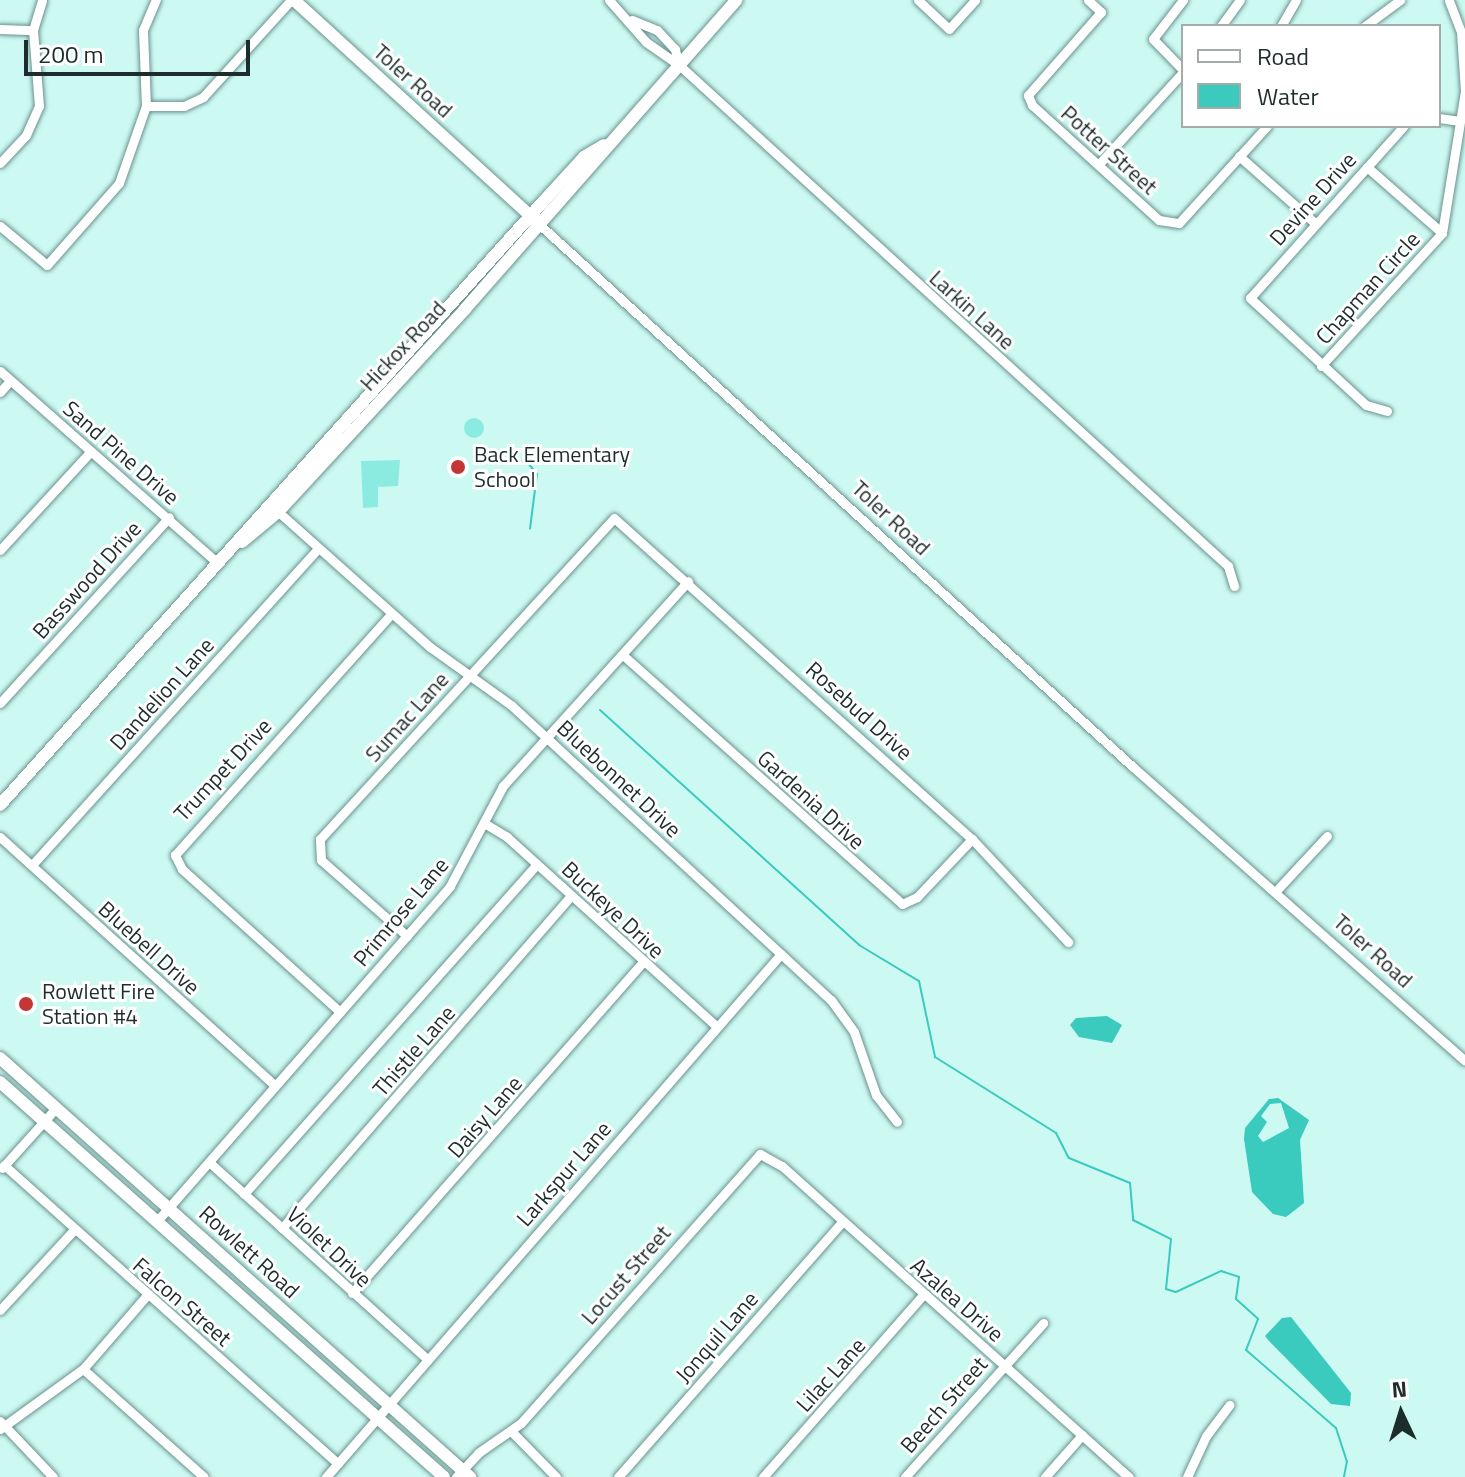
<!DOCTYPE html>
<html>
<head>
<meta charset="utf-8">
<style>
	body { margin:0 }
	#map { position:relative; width:1465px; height:1477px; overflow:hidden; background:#cdf9f3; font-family:"Titillium Web",sans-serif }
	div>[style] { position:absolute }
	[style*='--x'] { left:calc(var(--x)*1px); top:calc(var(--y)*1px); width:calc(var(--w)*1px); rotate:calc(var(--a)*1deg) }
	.green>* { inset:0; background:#8cebe0 }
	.round { border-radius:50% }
	.water>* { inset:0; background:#3acabe }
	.stream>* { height:2px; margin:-1px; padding:0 1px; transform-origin:1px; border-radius:1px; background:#3acabe }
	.roads { filter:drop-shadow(0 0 2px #6a928d) drop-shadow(0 0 2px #6a928d) }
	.street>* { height:9px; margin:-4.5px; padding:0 4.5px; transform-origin:4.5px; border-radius:4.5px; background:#fff }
	.secondary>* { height:12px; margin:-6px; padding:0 6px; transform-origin:6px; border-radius:6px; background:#fff }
	.dots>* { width:22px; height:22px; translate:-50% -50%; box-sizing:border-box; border:4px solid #fff; border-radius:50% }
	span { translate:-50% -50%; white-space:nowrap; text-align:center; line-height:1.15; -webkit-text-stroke:6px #fff; paint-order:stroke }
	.street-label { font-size:22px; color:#1c2d2b }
	.poi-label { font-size:22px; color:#1c2d2b }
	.left { translate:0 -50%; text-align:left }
	.legend { position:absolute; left:1181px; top:24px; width:260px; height:104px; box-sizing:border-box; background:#fff; border:2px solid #a4abaa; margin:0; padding:10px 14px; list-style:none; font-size:24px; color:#1c2d2b }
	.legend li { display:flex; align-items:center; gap:16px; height:40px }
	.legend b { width:40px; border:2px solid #a4abaa }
	.north { position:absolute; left:1361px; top:1373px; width:80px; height:80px; -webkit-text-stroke:6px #fff; paint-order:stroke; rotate:356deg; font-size:22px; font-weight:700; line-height:32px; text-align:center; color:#1c2d2b }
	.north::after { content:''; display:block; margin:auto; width:28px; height:36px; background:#1c2d2b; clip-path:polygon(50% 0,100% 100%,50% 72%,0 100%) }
	.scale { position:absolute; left:24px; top:40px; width:226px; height:36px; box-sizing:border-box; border:4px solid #1c2d2b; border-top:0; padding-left:10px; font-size:24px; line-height:28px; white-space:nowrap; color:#1c2d2b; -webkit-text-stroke:6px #fff; paint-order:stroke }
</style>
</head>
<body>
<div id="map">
	<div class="green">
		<div class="round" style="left:464px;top:418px;width:20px;height:20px"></div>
		<div style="clip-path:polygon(400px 460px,398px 486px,378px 487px,378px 507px,363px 508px,361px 461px)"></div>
	</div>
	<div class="water">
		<div style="clip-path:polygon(1107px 1016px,1122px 1025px,1112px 1043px,1079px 1037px,1070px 1025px,1076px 1018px)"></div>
		<div style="clip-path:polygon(evenodd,1278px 1098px,1309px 1120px,1300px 1140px,1304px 1203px,1286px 1217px,1273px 1214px,1252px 1192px,1244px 1139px,1245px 1128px,1269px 1099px,1278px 1098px,1281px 1103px,1289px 1128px,1263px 1142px,1258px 1136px,1267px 1122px,1261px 1116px,1270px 1104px,1281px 1103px)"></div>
		<div style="clip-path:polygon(1291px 1317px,1351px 1393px,1350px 1406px,1331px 1404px,1269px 1341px,1265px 1336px,1282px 1318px)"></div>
	</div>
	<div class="stream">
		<div style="--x:509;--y:459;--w:19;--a:12"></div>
		<div style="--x:528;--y:463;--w:14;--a:51"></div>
		<div style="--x:537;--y:474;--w:55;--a:97.3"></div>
		<div style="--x:600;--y:710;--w:350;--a:42.2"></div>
		<div style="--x:859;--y:945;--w:70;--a:31"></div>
		<div style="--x:919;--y:981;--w:78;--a:78.1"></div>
		<div style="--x:935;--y:1057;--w:143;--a:32.1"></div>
		<div style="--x:1056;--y:1133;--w:28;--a:63"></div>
		<div style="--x:1069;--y:1158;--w:66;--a:22.3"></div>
		<div style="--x:1130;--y:1183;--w:37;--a:85"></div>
		<div style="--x:1133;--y:1220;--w:42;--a:26.6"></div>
		<div style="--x:1171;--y:1239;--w:50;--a:95.7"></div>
		<div style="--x:1166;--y:1289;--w:10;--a:17"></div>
		<div style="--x:1176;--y:1292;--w:50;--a:-25"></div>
		<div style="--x:1221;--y:1271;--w:19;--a:18"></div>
		<div style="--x:1239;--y:1277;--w:22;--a:98"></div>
		<div style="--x:1236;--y:1299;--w:30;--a:42"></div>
		<div style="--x:1258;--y:1319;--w:33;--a:111"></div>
		<div style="--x:1246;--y:1350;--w:119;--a:40.9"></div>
		<div style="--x:1336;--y:1428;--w:35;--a:72"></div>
		<div style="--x:1347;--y:1461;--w:16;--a:101"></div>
	</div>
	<div class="roads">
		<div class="street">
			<div style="--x:609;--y:0;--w:56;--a:48.6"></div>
			<div style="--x:646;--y:42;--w:39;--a:35"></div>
			<div style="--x:678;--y:64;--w:745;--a:42.39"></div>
			<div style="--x:1228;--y:566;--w:21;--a:73"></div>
			<div style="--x:918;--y:0;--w:42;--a:43.1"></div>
			<div style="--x:949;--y:29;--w:39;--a:-48"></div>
			<div style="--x:1088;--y:0;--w:18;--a:43"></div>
			<div style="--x:1101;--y:12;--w:111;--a:131.3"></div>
			<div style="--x:1028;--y:95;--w:11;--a:68"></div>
			<div style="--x:1032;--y:105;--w:171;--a:42.2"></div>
			<div style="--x:1159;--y:220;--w:20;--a:9"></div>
			<div style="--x:1179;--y:223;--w:131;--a:-47.8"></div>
			<div style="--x:1183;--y:0;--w:49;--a:127.6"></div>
			<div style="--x:1153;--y:39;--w:43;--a:45.9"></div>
			<div style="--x:632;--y:20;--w:27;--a:22"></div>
			<div style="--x:657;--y:30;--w:26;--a:47"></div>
			<div style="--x:675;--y:49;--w:15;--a:79"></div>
			<div style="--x:1221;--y:26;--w:32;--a:-54"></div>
			<div style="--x:1281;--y:26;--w:30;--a:-60"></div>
			<div style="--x:1365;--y:26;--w:44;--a:-36.6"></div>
			<div style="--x:0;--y:29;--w:33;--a:2"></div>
			<div style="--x:146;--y:106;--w:38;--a:0"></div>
			<div style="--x:184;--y:106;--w:21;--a:-25"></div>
			<div style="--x:203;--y:97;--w:131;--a:-47.8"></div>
			<div style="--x:1439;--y:118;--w:21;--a:8"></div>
			<div style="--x:1239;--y:156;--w:101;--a:41.4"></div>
			<div style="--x:0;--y:163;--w:38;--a:-47"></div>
			<div style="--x:26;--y:135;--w:32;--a:-66"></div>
			<div style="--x:39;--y:106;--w:76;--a:-94.5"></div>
			<div style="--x:33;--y:30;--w:31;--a:-73"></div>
			<div style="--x:1099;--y:164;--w:125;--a:-47.6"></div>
			<div style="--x:1367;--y:167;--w:100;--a:41.3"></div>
			<div style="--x:540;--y:225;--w:803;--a:42.43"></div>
			<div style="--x:1133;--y:767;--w:443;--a:41.5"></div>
			<div style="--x:0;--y:226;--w:61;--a:39.7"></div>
			<div style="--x:47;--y:265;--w:109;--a:-48.7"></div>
			<div style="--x:119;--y:183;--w:82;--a:-70.7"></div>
			<div style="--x:146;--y:106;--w:76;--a:-92.3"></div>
			<div style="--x:143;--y:30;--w:33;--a:-67"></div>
			<div style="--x:1321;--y:366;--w:180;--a:-47.7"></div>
			<div style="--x:1442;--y:233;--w:144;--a:-80.8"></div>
			<div style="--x:1465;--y:91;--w:59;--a:-93.9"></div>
			<div style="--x:1461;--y:32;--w:34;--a:-111"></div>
			<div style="--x:0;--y:371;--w:290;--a:41.4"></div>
			<div style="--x:0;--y:392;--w:15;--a:-48"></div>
			<div style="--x:1387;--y:411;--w:22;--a:-164"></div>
			<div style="--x:1366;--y:405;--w:158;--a:-137.3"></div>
			<div style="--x:1250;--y:298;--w:231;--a:-48.2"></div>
			<div style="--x:274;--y:508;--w:209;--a:41.7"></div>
			<div style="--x:430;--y:647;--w:100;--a:35.6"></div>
			<div style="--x:511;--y:705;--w:435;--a:42.7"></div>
			<div style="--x:831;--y:1000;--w:39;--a:54"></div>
			<div style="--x:854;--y:1032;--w:67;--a:70.8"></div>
			<div style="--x:876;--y:1095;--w:34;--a:52"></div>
			<div style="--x:0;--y:550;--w:134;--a:-47.4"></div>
			<div style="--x:624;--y:656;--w:373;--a:41.7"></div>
			<div style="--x:902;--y:904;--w:17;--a:-25"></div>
			<div style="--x:917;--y:897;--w:80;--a:-46.5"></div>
			<div style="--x:0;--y:703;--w:251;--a:-47.7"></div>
			<div style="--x:484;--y:823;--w:27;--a:31"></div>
			<div style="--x:507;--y:837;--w:283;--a:42.1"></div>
			<div style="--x:0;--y:837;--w:370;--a:42.1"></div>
			<div style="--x:32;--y:865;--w:427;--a:-47.9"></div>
			<div style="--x:1276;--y:891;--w:75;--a:-47.2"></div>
			<div style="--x:407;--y:936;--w:115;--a:-138.5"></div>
			<div style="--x:321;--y:860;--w:21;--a:-93"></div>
			<div style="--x:320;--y:839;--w:435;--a:-47.5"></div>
			<div style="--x:614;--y:518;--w:481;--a:41.9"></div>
			<div style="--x:972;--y:839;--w:141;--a:47"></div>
			<div style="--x:339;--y:1011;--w:212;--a:-137.9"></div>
			<div style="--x:182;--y:869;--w:16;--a:-117"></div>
			<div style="--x:175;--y:855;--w:324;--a:-48.1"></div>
			<div style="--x:209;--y:1162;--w:292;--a:42.1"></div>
			<div style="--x:4;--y:1165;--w:448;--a:41.8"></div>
			<div style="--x:2;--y:1168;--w:81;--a:-48"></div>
			<div style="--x:244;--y:1194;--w:441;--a:-48.4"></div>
			<div style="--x:157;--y:1221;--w:445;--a:-48.8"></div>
			<div style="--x:450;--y:886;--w:113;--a:-62.1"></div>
			<div style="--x:503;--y:786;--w:276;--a:-47.9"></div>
			<div style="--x:282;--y:1228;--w:440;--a:-49"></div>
			<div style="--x:352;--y:1293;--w:441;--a:-48.7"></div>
			<div style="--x:0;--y:1310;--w:108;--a:-47.3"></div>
			<div style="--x:83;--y:1369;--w:162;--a:41.8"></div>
			<div style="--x:0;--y:1421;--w:77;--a:46.6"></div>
			<div style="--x:0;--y:1429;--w:102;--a:-35.9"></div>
			<div style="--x:83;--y:1369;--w:98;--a:-49.1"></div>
			<div style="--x:512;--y:1432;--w:63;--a:45.6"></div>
			<div style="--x:326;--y:1477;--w:693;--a:-48.98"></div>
			<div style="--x:456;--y:1477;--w:33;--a:-47"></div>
			<div style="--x:478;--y:1453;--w:52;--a:-34.9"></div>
			<div style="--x:521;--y:1423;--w:360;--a:-48.4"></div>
			<div style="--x:760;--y:1154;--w:25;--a:29"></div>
			<div style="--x:782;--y:1166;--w:466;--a:41.9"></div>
			<div style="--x:618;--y:1477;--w:339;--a:-48.7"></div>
			<div style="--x:763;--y:1477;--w:242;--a:-48.7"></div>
			<div style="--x:905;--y:1477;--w:207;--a:-48.1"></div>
			<div style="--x:1045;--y:1477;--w:56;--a:-48.6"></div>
			<div style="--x:1187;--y:1477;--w:45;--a:-65.1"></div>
			<div style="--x:1206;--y:1436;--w:39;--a:-53"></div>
		</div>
		<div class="secondary">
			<div style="--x:294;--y:0;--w:325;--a:42.4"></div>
			<div style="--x:242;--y:542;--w:47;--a:-39.8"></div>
			<div style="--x:278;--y:512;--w:276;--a:-47.3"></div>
			<div style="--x:465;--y:309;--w:411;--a:-48.7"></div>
			<div style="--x:0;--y:805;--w:809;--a:-48.01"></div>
			<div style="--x:541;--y:204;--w:64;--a:-47.5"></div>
			<div style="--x:584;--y:157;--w:23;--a:-31"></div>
			<div style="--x:0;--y:1058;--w:630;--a:41.72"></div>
			<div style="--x:0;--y:1082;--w:594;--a:41.66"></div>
		</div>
	</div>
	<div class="dots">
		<div style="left:458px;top:467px;background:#c43535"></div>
		<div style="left:26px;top:1004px;background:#c43535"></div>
	</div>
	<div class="street-label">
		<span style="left:413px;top:81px;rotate:42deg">Toler Road</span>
		<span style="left:1109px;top:150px;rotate:42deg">Potter Street</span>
		<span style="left:1313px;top:199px;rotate:-48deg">Devine Drive</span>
		<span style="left:1368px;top:288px;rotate:-48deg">Chapman Circle</span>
		<span style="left:972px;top:310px;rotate:42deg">Larkin Lane</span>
		<span style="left:403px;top:346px;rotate:-47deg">Hickox Road</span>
		<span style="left:121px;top:453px;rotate:41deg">Sand Pine Drive</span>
		<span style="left:891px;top:518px;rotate:43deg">Toler Road</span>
		<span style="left:87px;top:580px;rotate:-48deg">Basswood Drive</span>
		<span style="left:162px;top:694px;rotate:-48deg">Dandelion Lane</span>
		<span style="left:859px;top:711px;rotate:42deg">Rosebud Drive</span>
		<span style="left:407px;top:717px;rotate:-48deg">Sumac Lane</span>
		<span style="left:223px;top:770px;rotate:-47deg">Trumpet Drive</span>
		<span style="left:619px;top:779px;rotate:43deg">Bluebonnet Drive</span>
		<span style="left:811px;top:800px;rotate:42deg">Gardenia Drive</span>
		<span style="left:613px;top:910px;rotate:43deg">Buckeye Drive</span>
		<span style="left:401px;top:912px;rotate:-50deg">Primrose Lane</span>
		<span style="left:149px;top:948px;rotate:42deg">Bluebell Drive</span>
		<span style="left:1373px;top:951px;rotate:42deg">Toler Road</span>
		<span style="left:414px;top:1051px;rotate:-49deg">Thistle Lane</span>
		<span style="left:485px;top:1117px;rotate:-49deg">Daisy Lane</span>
		<span style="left:564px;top:1174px;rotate:-49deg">Larkspur Lane</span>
		<span style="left:329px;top:1247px;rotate:43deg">Violet Drive</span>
		<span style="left:249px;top:1252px;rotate:42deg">Rowlett Road</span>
		<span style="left:626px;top:1275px;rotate:-49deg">Locust Street</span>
		<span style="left:957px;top:1300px;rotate:41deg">Azalea Drive</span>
		<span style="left:182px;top:1302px;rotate:41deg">Falcon Street</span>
		<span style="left:717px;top:1337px;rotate:-49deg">Jonquil Lane</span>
		<span style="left:831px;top:1375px;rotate:-48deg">Lilac Lane</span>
		<span style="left:944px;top:1405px;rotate:-49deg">Beech Street</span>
	</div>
	<div class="poi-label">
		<span class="left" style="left:474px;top:467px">Back Elementary<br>School</span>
		<span class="left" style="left:42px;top:1004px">Rowlett Fire<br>Station #4</span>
	</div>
	<ul class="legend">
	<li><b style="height:10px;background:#fff"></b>Road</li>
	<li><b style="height:22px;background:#3acabe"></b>Water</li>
	</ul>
	<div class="north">N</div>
	<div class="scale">200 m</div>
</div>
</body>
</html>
